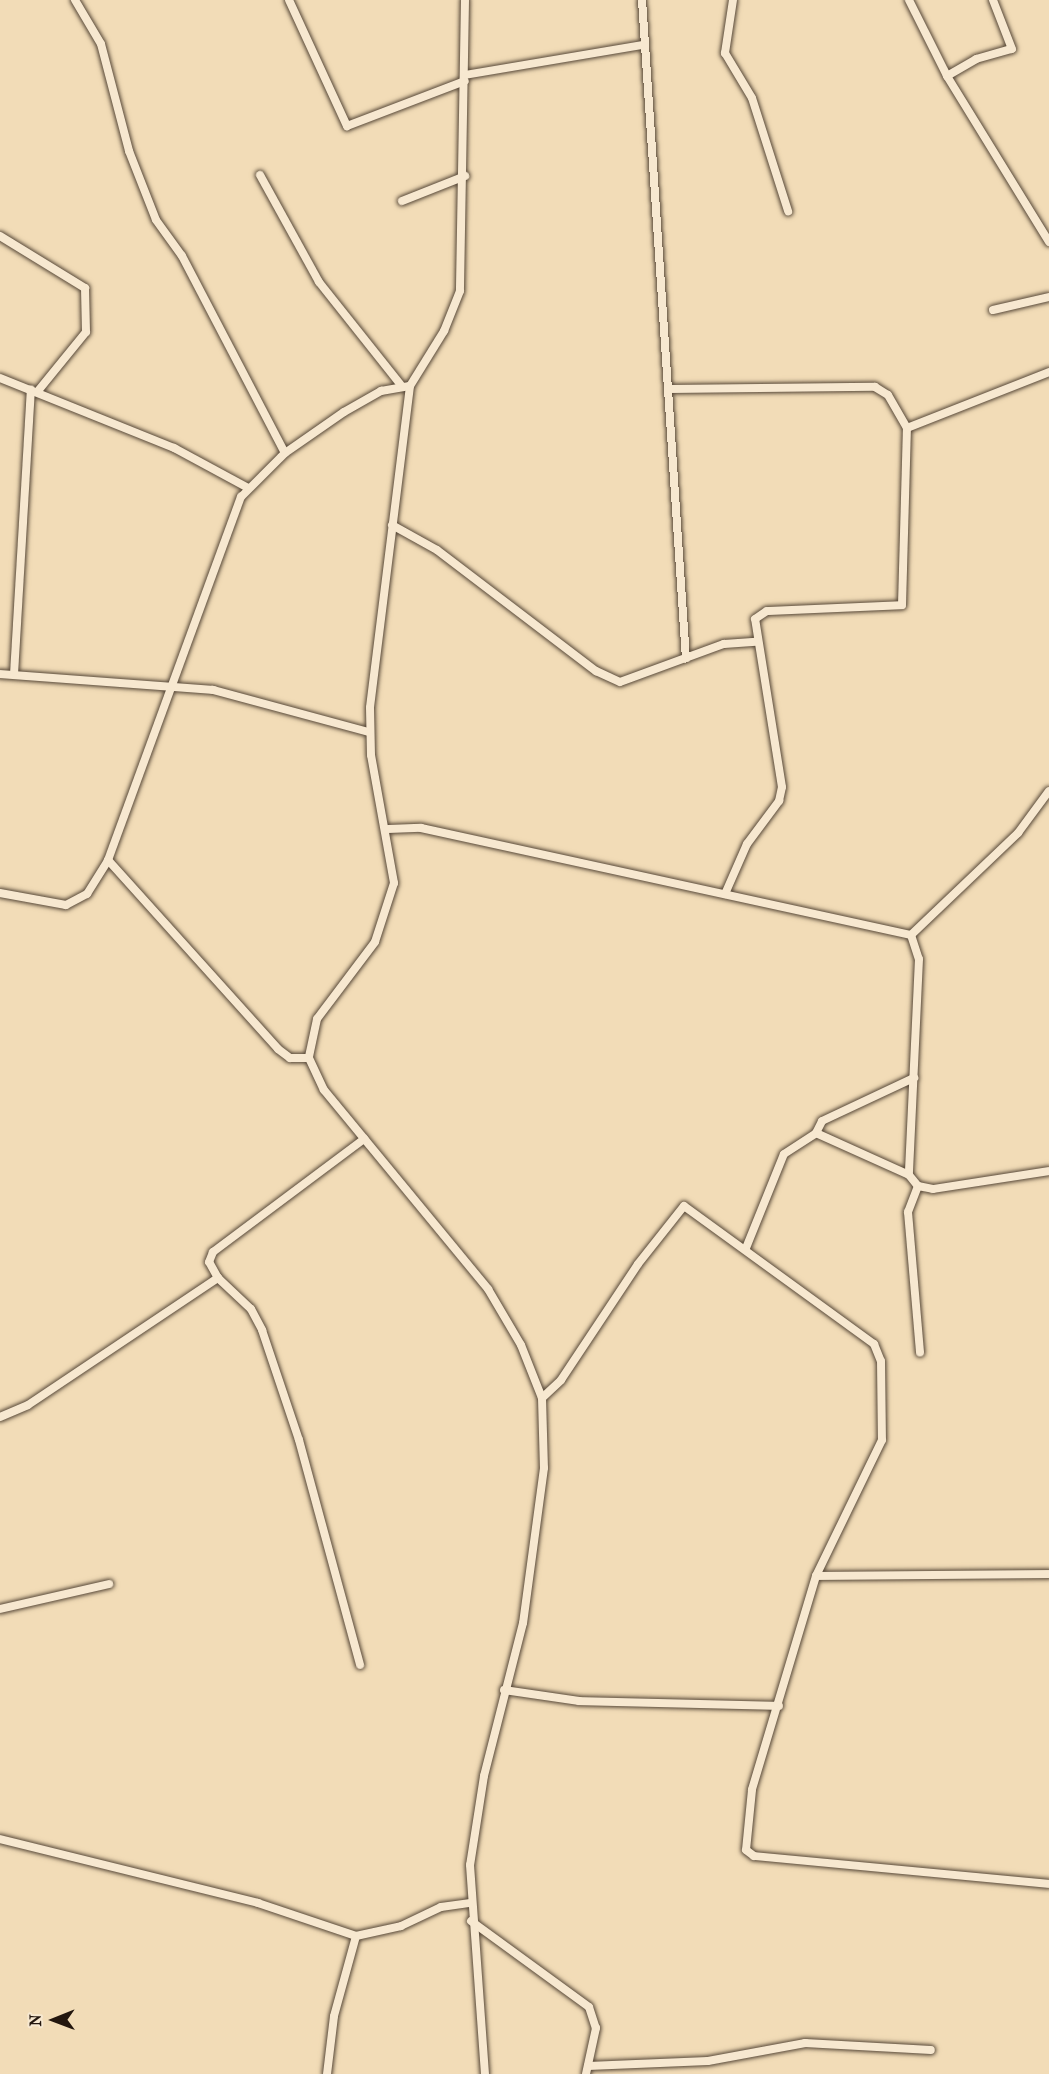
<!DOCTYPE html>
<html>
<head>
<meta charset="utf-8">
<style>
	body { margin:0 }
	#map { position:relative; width:1049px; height:2074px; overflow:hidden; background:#f2dcb7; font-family:"IM FELL French Canon",serif }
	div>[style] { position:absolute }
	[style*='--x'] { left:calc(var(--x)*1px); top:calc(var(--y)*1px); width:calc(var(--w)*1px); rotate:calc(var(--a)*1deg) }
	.roads { filter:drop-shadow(0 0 2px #574838) drop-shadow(0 0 2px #574838) }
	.minor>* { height:8px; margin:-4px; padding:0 4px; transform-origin:4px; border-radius:4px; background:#f7e8d0 }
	span { translate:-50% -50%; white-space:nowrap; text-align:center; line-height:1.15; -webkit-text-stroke:4.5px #f7e8d0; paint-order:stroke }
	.north { position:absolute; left:24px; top:1990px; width:60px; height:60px; -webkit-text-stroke:4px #f7e8d0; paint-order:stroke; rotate:269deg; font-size:16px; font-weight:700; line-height:24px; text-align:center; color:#23160e }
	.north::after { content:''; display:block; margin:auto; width:21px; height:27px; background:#23160e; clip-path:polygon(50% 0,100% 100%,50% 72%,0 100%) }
</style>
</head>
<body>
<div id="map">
	<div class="roads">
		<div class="minor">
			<div style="--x:75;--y:0;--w:51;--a:59.4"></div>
			<div style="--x:101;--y:44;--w:111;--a:75.3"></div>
			<div style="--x:129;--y:151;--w:74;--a:68.6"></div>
			<div style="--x:156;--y:220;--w:44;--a:54.2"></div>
			<div style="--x:182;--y:256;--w:222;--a:62.4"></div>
			<div style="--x:289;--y:0;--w:139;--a:65.3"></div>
			<div style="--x:347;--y:126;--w:126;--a:-20.9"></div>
			<div style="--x:465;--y:0;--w:291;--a:91"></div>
			<div style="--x:460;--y:291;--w:43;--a:111.8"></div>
			<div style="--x:444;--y:331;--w:65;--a:121.7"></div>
			<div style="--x:410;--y:386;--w:324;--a:97.1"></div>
			<div style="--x:370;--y:708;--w:47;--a:88.8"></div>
			<div style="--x:371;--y:755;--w:130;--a:79.8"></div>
			<div style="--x:394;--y:883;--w:62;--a:107.9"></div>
			<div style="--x:375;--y:942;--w:96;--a:127"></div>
			<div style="--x:317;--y:1019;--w:40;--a:102"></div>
			<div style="--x:309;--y:1058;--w:35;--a:65"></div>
			<div style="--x:324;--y:1090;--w:258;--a:50.5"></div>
			<div style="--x:488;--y:1289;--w:65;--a:59.5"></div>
			<div style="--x:521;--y:1345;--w:57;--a:68.4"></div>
			<div style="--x:542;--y:1398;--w:70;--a:88.4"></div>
			<div style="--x:544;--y:1468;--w:156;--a:97.7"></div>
			<div style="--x:523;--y:1623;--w:158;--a:104.3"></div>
			<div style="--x:484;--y:1776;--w:90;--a:98.9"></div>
			<div style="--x:470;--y:1865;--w:210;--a:85.9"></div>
			<div style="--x:642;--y:0;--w:660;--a:86.18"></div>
			<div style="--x:733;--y:0;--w:54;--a:98.6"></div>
			<div style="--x:725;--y:53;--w:52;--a:59"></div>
			<div style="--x:752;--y:98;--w:119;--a:72.3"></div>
			<div style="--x:909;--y:0;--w:85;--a:63.4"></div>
			<div style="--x:947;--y:76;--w:195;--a:58.4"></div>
			<div style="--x:465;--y:75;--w:181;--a:-9.6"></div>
			<div style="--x:947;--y:76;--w:34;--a:-30"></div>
			<div style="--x:976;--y:59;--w:37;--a:-16"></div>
			<div style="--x:1012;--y:49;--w:53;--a:-111.2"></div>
			<div style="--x:260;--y:175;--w:122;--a:61.1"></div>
			<div style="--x:319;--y:282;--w:132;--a:51.5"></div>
			<div style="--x:402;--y:201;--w:68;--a:-21.6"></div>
			<div style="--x:0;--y:236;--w:100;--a:31.5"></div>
			<div style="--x:85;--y:288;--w:44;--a:88.7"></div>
			<div style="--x:86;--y:332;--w:77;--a:129.2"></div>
			<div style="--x:993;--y:310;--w:57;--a:-13.1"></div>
			<div style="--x:0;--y:378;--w:188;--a:21.9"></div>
			<div style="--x:174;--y:448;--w:84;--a:28.4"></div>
			<div style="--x:669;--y:389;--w:206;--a:-0.6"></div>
			<div style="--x:875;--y:387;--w:15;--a:32"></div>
			<div style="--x:888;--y:395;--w:38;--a:60"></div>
			<div style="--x:907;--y:428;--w:153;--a:-21.5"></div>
			<div style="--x:392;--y:525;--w:51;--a:29.1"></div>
			<div style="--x:437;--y:550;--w:200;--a:37.3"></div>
			<div style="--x:596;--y:671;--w:26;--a:25"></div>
			<div style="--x:620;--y:682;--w:111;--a:-20.1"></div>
			<div style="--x:724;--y:644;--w:32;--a:-4"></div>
			<div style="--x:0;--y:674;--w:214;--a:4.3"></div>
			<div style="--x:213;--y:690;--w:162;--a:15.1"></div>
			<div style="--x:14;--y:674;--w:285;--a:-86.6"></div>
			<div style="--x:388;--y:829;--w:33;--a:-2"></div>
			<div style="--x:421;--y:828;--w:502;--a:12.32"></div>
			<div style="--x:911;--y:935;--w:25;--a:72"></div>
			<div style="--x:919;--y:959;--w:216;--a:92.7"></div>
			<div style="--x:909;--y:1175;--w:14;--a:51"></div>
			<div style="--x:918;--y:1186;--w:15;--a:11"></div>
			<div style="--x:933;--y:1189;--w:117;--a:-8.8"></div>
			<div style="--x:108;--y:860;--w:254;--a:48"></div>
			<div style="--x:278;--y:1049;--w:15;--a:37"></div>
			<div style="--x:290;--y:1058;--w:19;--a:0"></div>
			<div style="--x:0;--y:893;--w:67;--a:10.3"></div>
			<div style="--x:66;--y:905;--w:24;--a:-28"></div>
			<div style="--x:87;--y:894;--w:40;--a:-58"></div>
			<div style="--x:108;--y:860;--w:387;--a:-69.9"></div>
			<div style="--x:241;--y:497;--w:62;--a:-45"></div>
			<div style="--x:285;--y:453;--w:72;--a:-34.8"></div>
			<div style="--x:344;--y:412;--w:43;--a:-29.6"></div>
			<div style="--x:381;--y:391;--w:29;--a:-10"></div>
			<div style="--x:725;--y:894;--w:55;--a:-66.3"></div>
			<div style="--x:747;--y:844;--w:54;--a:-53.3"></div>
			<div style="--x:779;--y:801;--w:14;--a:-78"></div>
			<div style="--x:782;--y:787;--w:170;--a:-99.1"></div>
			<div style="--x:755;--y:619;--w:14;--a:-34"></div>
			<div style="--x:767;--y:611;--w:135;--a:-2.5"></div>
			<div style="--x:902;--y:605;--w:177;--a:-88.4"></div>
			<div style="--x:911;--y:935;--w:148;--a:-43.6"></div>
			<div style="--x:1018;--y:833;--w:52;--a:-53.6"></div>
			<div style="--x:816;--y:1133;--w:13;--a:-63"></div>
			<div style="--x:822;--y:1121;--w:102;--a:-25.1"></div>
			<div style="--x:918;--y:1186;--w:28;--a:111"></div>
			<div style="--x:908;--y:1212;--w:141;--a:85.1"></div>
			<div style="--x:746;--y:1248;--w:101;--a:-68"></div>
			<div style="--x:784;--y:1154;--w:38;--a:-33"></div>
			<div style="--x:816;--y:1133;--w:102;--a:24.3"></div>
			<div style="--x:218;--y:1278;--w:45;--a:43.2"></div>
			<div style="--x:251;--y:1309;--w:24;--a:62"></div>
			<div style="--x:262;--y:1330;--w:116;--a:71.4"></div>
			<div style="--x:299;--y:1440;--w:233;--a:74.8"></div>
			<div style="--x:542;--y:1398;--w:26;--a:-43"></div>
			<div style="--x:561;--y:1380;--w:139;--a:-56.4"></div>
			<div style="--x:638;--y:1264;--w:74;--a:-51.6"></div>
			<div style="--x:684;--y:1206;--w:235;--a:36"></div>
			<div style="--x:874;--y:1344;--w:18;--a:68"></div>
			<div style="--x:881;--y:1361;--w:79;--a:89.3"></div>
			<div style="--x:882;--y:1440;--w:151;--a:115.9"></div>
			<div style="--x:816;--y:1576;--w:223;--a:106.7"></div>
			<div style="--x:752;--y:1790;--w:60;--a:95.7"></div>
			<div style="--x:746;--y:1850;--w:10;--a:37"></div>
			<div style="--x:754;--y:1856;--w:296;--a:5.4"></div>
			<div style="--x:0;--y:1417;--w:30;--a:-23"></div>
			<div style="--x:28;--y:1405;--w:229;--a:-33.8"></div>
			<div style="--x:218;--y:1278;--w:18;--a:-119"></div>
			<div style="--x:209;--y:1262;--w:11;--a:-68"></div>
			<div style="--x:213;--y:1252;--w:189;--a:-36.8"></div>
			<div style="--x:816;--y:1576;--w:233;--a:-0.5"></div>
			<div style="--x:0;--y:1609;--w:112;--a:-12.9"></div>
			<div style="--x:504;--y:1690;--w:76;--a:8.3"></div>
			<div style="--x:579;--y:1701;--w:200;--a:1.4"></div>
			<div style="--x:0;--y:1839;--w:266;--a:13.9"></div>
			<div style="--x:258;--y:1903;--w:103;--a:18.6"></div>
			<div style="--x:471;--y:1921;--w:146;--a:36.1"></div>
			<div style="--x:589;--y:2007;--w:22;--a:72"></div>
			<div style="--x:596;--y:2028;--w:47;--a:102.3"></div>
			<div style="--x:588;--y:2066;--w:120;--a:-2.4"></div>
			<div style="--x:708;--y:2061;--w:99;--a:-10.5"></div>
			<div style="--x:805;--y:2043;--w:126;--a:3.2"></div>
			<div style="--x:327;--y:2074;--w:58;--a:-83.1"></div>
			<div style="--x:334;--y:2016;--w:83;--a:-74.6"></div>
			<div style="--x:356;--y:1936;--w:46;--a:-12.5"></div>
			<div style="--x:401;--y:1926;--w:44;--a:-25.4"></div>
			<div style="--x:441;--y:1907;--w:28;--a:-8"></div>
		</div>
	</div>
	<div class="north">N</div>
</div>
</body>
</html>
